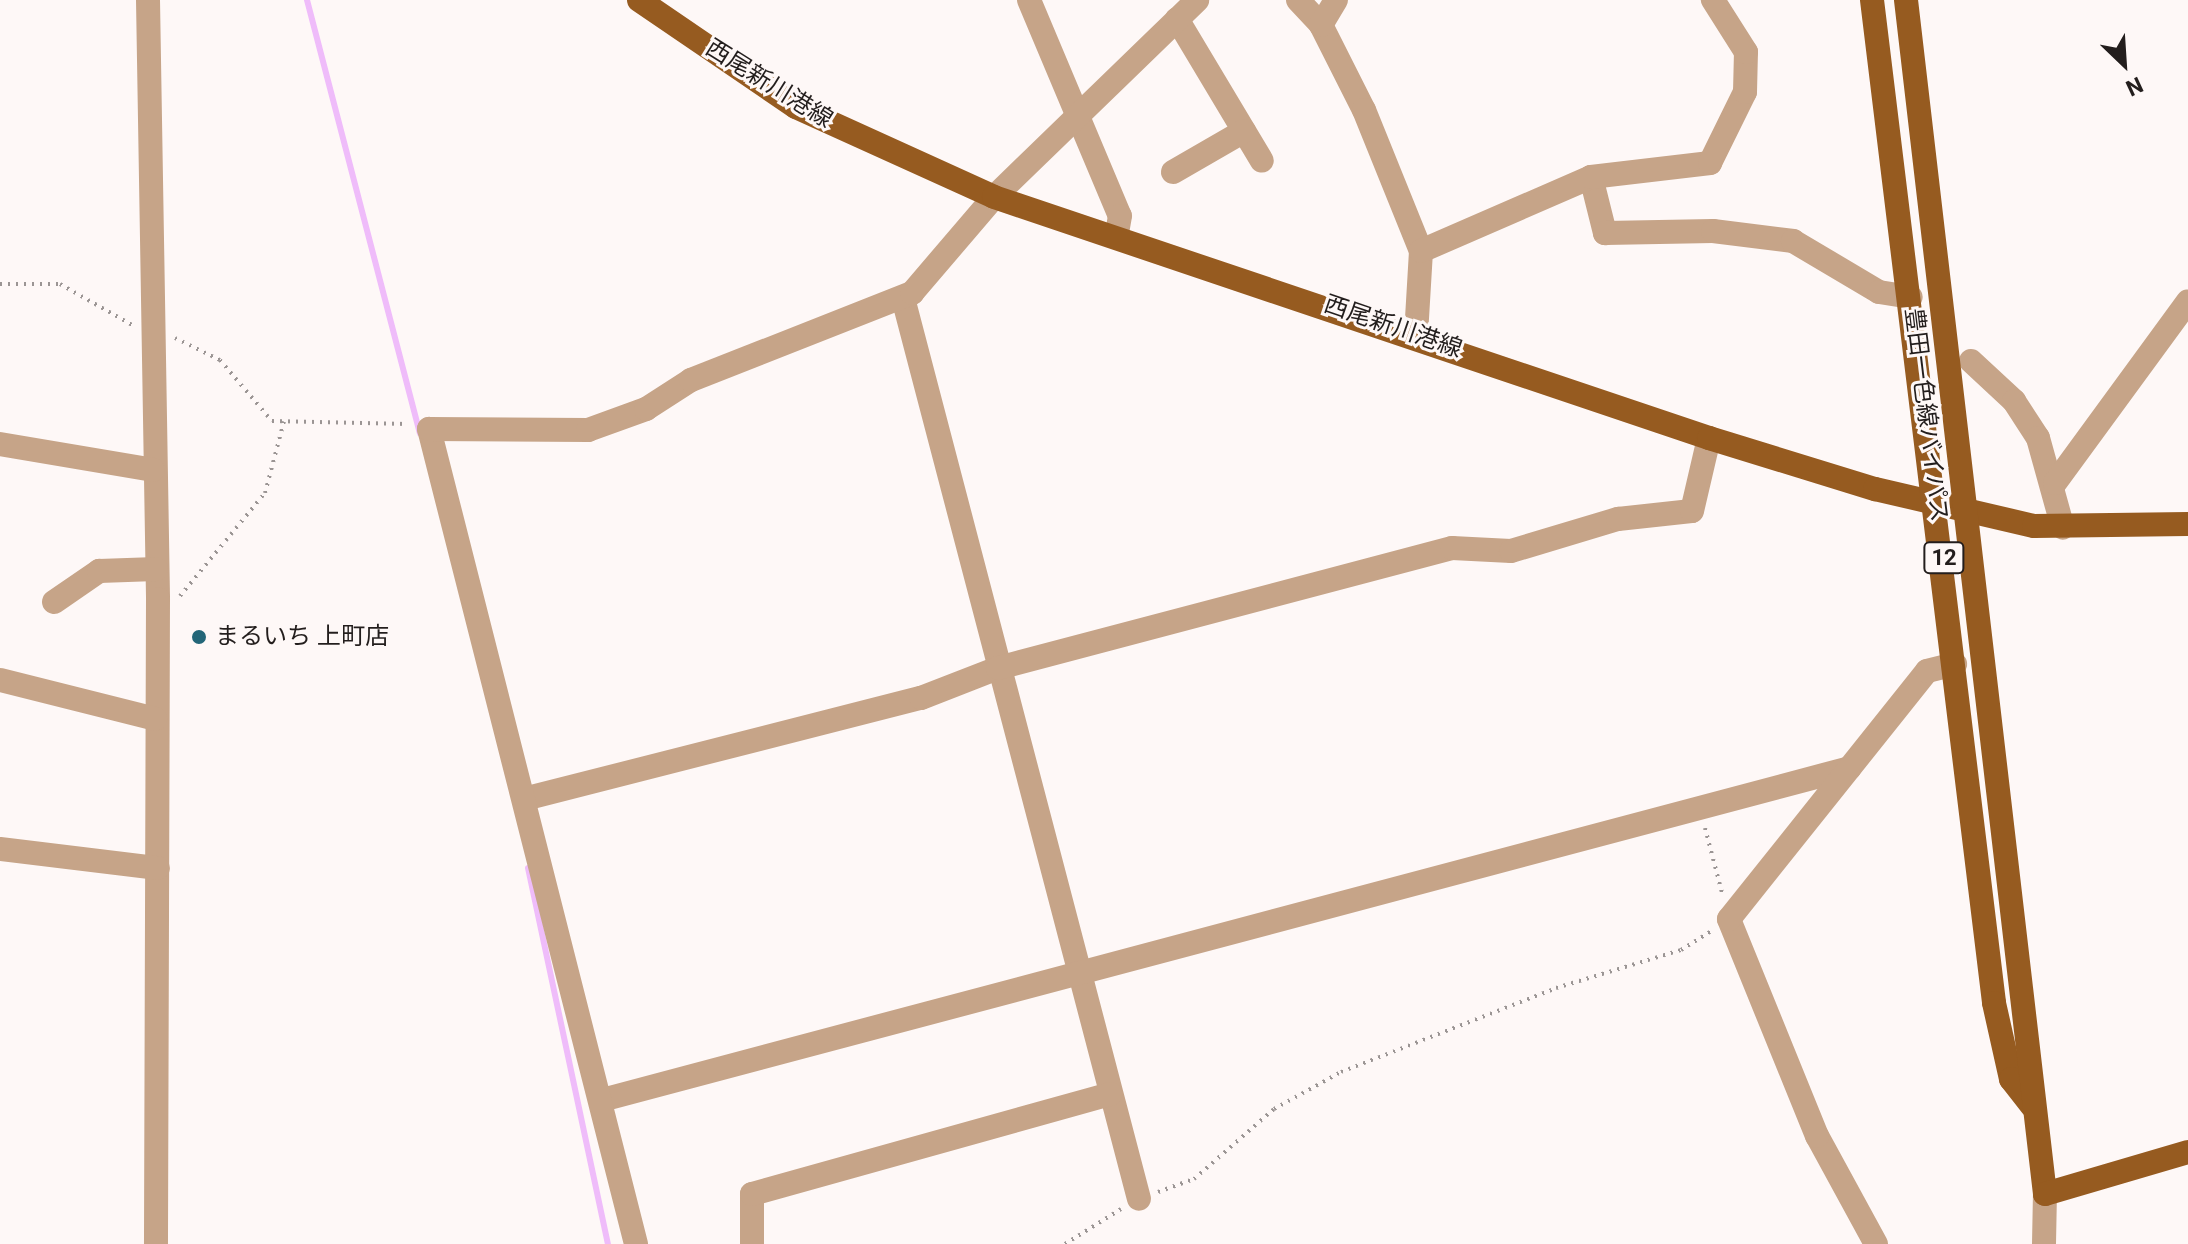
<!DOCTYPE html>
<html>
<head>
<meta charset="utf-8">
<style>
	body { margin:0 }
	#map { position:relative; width:2188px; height:1244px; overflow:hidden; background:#fef8f7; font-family:Roboto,"Noto Sans JP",sans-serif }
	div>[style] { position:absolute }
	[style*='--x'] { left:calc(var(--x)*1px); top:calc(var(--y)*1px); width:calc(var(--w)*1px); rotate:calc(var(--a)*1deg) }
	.stream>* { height:6px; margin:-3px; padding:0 3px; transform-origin:3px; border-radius:3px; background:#efbcfa }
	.path>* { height:4px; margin-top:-2px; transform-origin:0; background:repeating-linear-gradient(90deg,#9b9594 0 2px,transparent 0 8px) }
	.minor>* { height:24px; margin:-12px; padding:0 12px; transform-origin:12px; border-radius:12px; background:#c6a488 }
	.major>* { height:24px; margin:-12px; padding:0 12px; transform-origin:12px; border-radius:12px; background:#965b20 }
	.dots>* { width:22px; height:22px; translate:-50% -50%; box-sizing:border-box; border:4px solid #fef8f7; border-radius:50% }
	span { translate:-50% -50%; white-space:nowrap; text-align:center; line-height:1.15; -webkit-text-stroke:6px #fef8f7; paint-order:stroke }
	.shield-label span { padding:2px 6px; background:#fef8f7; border:2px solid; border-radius:6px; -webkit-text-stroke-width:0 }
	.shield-label { font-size:22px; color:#231e1d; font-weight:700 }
	.street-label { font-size:24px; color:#231e1d }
	.poi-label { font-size:24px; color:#231e1d }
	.left { translate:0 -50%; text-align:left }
	.north { position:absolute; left:2084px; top:24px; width:80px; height:80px; -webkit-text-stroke:6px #fef8f7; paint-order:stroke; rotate:155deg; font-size:22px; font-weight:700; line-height:32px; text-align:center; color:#231e1d }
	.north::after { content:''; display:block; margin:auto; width:28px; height:36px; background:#231e1d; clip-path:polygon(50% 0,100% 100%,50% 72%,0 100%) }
</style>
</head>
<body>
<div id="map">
	<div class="stream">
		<div style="--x:307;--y:0;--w:448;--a:75.4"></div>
		<div style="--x:528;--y:868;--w:384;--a:78"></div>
	</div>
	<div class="path">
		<div style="--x:0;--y:284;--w:60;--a:0"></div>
		<div style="--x:60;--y:284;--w:85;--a:29.6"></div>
		<div style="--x:175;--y:338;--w:50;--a:26.1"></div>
		<div style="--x:220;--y:360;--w:80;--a:49.6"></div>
		<div style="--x:272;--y:421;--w:136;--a:1.3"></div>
		<div style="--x:180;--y:596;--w:134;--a:-50.5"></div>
		<div style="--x:265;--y:493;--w:74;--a:-75.2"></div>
		<div style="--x:1705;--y:828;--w:67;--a:75.3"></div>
		<div style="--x:1158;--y:1192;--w:38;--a:-20"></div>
		<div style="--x:1194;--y:1179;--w:106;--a:-41.2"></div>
		<div style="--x:1274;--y:1109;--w:77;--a:-28.9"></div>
		<div style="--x:1341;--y:1072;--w:231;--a:-21.3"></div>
		<div style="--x:1556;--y:988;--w:131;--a:-16.9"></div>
		<div style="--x:1681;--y:950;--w:36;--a:-32"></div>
		<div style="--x:1065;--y:1244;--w:66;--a:-32"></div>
	</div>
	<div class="minor">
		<div style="--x:148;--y:0;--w:599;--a:89.04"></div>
		<div style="--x:158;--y:599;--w:645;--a:90.18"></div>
		<div style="--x:1029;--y:0;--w:234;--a:67.2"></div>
		<div style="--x:1120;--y:216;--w:17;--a:100"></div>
		<div style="--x:1298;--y:0;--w:34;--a:47"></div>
		<div style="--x:1321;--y:25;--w:95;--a:63.2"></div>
		<div style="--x:1364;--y:110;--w:152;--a:68"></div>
		<div style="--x:1421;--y:251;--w:83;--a:93.4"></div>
		<div style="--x:1177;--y:19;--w:165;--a:59.1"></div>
		<div style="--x:1321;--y:25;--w:29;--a:-59"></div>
		<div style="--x:1173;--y:172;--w:82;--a:-30"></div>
		<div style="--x:1591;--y:177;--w:58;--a:76"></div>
		<div style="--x:1605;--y:233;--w:108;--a:-1.1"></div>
		<div style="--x:1713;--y:231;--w:81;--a:7.1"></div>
		<div style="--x:1793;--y:241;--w:100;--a:30.7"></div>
		<div style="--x:1879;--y:292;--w:32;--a:9"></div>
		<div style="--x:1421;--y:251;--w:185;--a:-23.5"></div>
		<div style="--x:1591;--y:177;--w:120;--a:-6.7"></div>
		<div style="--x:1710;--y:163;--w:79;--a:-63.8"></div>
		<div style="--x:1745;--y:92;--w:40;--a:-88.6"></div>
		<div style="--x:1746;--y:52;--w:62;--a:-122.4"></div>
		<div style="--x:903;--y:298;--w:931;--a:75.32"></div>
		<div style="--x:1971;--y:361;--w:59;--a:42.9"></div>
		<div style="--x:2014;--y:401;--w:44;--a:57"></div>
		<div style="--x:2038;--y:438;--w:93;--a:74.5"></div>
		<div style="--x:0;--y:444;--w:155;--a:9.6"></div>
		<div style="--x:2055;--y:483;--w:225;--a:-53.8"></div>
		<div style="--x:54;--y:602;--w:55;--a:-34.6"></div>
		<div style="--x:99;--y:571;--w:57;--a:-2"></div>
		<div style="--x:0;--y:680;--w:160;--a:14.1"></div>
		<div style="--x:524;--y:799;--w:410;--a:-14.3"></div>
		<div style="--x:921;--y:698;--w:83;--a:-21.3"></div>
		<div style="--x:998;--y:668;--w:470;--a:-14.8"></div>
		<div style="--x:1452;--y:548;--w:59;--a:2.9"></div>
		<div style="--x:1511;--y:551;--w:112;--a:-16.7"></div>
		<div style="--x:1618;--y:519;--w:74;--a:-6.2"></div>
		<div style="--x:1692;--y:511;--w:75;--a:-76.9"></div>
		<div style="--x:0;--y:849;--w:159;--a:6.9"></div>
		<div style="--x:602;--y:1100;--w:1291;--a:-14.9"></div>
		<div style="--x:636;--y:1244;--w:841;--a:-104.25"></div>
		<div style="--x:429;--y:429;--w:159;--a:0.4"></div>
		<div style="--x:588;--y:430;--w:62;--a:-19.9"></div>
		<div style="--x:646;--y:409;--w:54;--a:-32.8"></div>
		<div style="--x:691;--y:380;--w:238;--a:-21.5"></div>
		<div style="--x:912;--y:293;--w:126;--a:-49.5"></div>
		<div style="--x:994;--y:197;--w:283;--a:-44.1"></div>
		<div style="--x:752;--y:1244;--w:50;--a:-90"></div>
		<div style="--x:752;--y:1194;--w:372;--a:-15.6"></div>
		<div style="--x:1876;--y:1244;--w:123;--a:-118.6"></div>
		<div style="--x:1817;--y:1136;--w:234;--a:-112.1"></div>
		<div style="--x:1729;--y:919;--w:317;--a:-51.4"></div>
		<div style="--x:1927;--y:671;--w:29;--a:-14"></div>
		<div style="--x:2044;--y:1244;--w:50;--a:-88.9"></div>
	</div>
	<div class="major">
		<div style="--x:639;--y:0;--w:190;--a:34.3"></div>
		<div style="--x:796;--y:107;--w:217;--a:24.4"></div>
		<div style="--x:994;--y:197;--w:755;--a:18.63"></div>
		<div style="--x:1709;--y:438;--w:174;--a:17.1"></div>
		<div style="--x:1875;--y:489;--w:163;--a:13.1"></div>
		<div style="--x:2034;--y:526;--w:154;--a:-0.7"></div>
		<div style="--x:1872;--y:0;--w:1010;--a:83.06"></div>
		<div style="--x:1994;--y:1003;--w:78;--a:77.4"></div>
		<div style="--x:2011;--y:1079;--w:34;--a:52"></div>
		<div style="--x:1906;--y:0;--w:1202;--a:83.36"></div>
		<div style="--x:2045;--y:1194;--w:149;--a:-16.4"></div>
	</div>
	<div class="dots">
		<div style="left:199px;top:637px;background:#236678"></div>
	</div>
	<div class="shield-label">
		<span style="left:1944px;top:558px">12</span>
	</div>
	<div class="street-label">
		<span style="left:769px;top:84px;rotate:32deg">西尾新川港線</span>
		<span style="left:1393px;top:327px;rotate:19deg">西尾新川港線</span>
		<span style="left:1926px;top:415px;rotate:83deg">豊田一色線バイパス</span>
	</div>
	<div class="poi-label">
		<span class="left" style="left:215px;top:637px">まるいち 上町店</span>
	</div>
	<div class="north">N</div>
</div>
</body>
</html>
